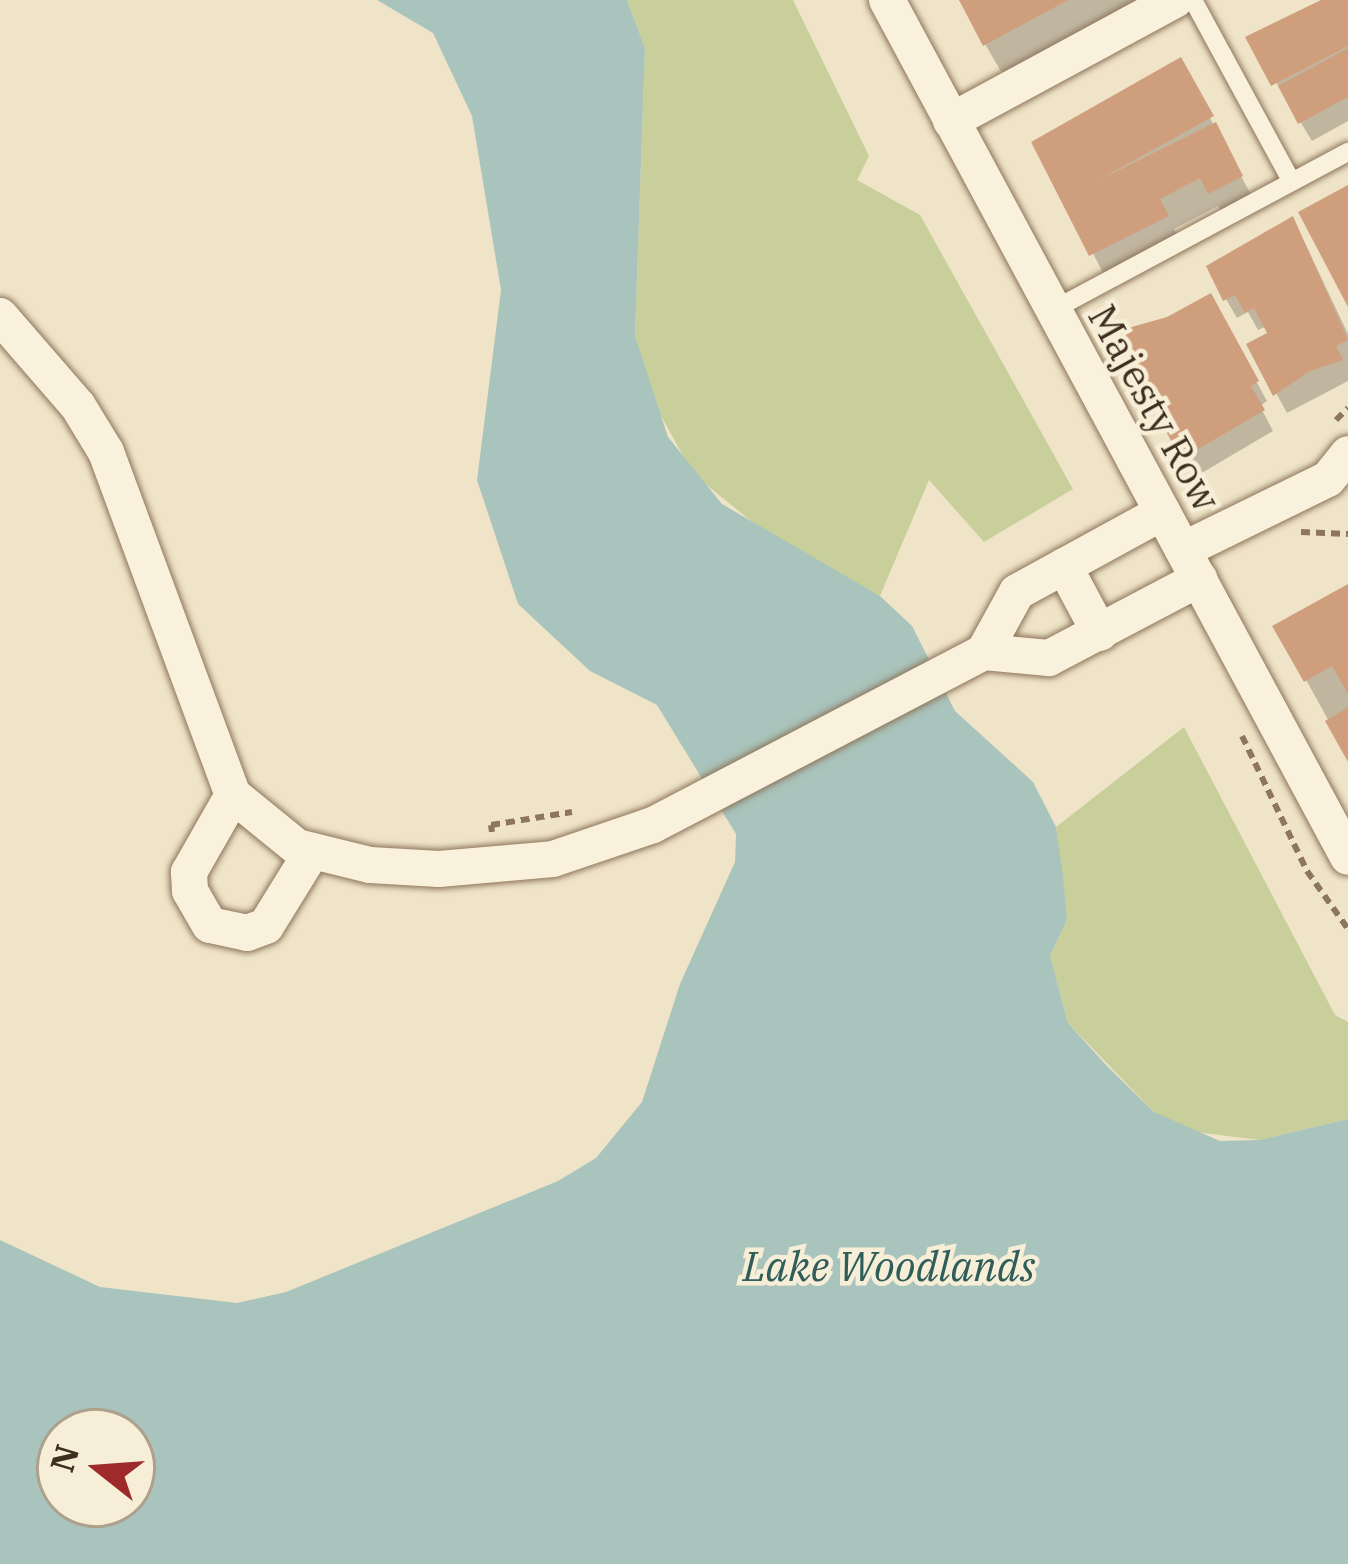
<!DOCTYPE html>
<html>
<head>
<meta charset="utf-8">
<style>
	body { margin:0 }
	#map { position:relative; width:1348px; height:1564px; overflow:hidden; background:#f0e4c8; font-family:"IBM Plex Serif",serif }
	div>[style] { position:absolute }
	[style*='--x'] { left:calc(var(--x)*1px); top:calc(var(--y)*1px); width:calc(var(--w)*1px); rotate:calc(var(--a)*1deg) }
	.green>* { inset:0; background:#c9cf9b }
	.water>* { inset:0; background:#a9c4bc }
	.shadow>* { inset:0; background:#0003 }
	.building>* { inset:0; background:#cf9f7d }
	.path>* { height:6px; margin-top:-3px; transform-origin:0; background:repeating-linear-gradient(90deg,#8d765c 0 9px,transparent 0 15px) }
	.roads { filter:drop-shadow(0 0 3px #8d765c) drop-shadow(0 0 3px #8d765c) }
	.service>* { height:18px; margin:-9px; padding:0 9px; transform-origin:9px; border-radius:9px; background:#faf1dc }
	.minor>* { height:36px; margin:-18px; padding:0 18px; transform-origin:18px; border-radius:18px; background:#faf1dc }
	span { translate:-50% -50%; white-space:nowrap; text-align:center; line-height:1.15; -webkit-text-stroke:9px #f7eed8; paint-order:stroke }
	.street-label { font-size:39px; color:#3d2e20 }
	.water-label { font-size:42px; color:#2f5d5a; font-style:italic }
	.north { position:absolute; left:36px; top:1408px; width:120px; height:120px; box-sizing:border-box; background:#f7eed8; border:3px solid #ada18e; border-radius:50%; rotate:287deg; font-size:33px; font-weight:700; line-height:48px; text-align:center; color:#3d2e20 }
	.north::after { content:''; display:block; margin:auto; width:42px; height:54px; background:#9e2a2b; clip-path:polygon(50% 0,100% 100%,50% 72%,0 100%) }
</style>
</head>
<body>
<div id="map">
	<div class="green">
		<div style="clip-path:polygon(627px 0,793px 0,869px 156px,857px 180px,920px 215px,1073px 489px,984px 542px,929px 480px,880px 596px,772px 538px,693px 474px,648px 392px,635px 336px,645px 48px)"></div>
		<div style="clip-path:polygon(1184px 727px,1335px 1015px,1348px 1022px,1348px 1119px,1259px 1140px,1188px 1131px,1154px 1112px,1068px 1023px,1050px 956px,1067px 920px,1056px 827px)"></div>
	</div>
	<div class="water">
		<div style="clip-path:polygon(evenodd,377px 0,627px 0,645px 48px,635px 336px,668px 437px,722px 504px,880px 596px,912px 626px,955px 711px,1033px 782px,1056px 827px,1063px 876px,1067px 920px,1050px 956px,1068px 1023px,1107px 1066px,1154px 1112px,1220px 1141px,1259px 1140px,1348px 1119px,1348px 1564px,0 1564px,0 1240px,100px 1287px,237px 1303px,286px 1292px,558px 1181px,596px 1158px,642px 1102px,680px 984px,735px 862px,736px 834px,657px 705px,590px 671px,518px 604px,477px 480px,501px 290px,472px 116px,433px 33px,377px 0,60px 1432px,132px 1432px,132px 1504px,60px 1504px,60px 1432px)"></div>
	</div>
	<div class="shadow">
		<div style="clip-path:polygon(959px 0,1137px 0,1002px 73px)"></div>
		<div style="clip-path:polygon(1327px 0,1348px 0,1348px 121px,1312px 141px,1249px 38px)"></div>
		<div style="clip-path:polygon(1180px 62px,1257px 206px,1227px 221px,1218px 206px,1174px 229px,1183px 246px,1109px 284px,1035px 143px)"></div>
		<div style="clip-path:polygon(1303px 239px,1348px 334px,1348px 381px,1287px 413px,1250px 345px,1271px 334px,1267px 326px,1258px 330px,1248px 312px,1237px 318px,1226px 299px)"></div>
		<div style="clip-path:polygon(1210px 297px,1267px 401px,1260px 406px,1273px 431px,1195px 477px,1167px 426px,1174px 422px,1168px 320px)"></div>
		<div style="clip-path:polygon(1348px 587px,1348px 756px,1277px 627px)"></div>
	</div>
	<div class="building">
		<div style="clip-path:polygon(959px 0,1068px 0,983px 46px)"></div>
		<div style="clip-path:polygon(1321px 0,1348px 0,1348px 46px,1271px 86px,1245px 37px)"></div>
		<div style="clip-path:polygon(1348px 48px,1348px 97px,1298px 124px,1278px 86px)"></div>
		<div style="clip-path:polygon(1181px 57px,1214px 116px,1095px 182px,1216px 122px,1243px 176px,1208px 194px,1200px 178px,1160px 199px,1169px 216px,1089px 256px,1031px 142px)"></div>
		<div style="clip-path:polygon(1348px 185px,1348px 307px,1298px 212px)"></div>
		<div style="clip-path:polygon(1293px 216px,1348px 340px,1336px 346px,1343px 360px,1310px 371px,1273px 396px,1246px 344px,1267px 333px,1254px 308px,1245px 313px,1235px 295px,1223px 301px,1206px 266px)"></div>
		<div style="clip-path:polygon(1211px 293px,1259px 381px,1251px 386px,1265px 410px,1181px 459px,1162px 424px,1171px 420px,1114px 332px,1167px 317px)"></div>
		<div style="clip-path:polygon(1348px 584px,1348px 694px,1332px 666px,1304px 682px,1272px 626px)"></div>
		<div style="clip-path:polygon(1348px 707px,1348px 762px,1325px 721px)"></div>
	</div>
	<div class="path">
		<div style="--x:1336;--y:420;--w:17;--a:-45"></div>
		<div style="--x:1188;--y:483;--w:32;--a:35"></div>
		<div style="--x:1301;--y:532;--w:47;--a:2.4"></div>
		<div style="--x:1242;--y:736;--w:150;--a:64.3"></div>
		<div style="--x:1307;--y:871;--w:71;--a:54.7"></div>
		<div style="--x:492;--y:832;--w:7;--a:-98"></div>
		<div style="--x:491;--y:825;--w:82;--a:-9.1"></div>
	</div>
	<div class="roads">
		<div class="service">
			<div style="--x:1193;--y:0;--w:207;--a:61.5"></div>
			<div style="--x:1053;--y:310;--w:335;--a:-28.2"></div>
		</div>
		<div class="minor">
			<div style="--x:887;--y:0;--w:973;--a:61.72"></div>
			<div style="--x:951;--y:121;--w:255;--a:-28.4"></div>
			<div style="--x:0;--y:316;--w:119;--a:49.1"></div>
			<div style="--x:78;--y:406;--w:54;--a:58.7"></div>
			<div style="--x:106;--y:452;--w:366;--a:69.7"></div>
			<div style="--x:233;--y:795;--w:82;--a:39.1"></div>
			<div style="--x:297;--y:847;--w:75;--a:13.9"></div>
			<div style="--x:370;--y:865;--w:69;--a:3.3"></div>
			<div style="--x:439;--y:869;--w:114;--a:-5"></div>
			<div style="--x:553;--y:859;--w:106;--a:-18.8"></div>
			<div style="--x:653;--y:825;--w:373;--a:-27.6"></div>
			<div style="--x:984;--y:652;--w:68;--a:-61.2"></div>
			<div style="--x:1017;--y:592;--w:166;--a:-28.7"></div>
			<div style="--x:1183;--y:550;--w:161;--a:-26.1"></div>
			<div style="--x:1328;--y:479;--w:32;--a:-51"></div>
			<div style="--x:1064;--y:566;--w:76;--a:61.8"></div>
			<div style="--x:984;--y:652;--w:65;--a:5.3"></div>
			<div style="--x:1049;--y:658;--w:170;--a:-27.8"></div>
			<div style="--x:233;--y:795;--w:89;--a:119.7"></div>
			<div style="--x:189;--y:872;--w:19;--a:87"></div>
			<div style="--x:190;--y:891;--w:39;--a:60"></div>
			<div style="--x:210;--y:925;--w:38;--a:12"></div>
			<div style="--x:247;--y:933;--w:20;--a:-20"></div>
			<div style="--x:266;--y:926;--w:86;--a:-58.3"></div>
		</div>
	</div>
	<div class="street-label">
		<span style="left:1154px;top:408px;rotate:61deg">Majesty Row</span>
	</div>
	<div class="water-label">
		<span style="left:889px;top:1266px">Lake Woodlands</span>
	</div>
	<div class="north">N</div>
</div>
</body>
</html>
